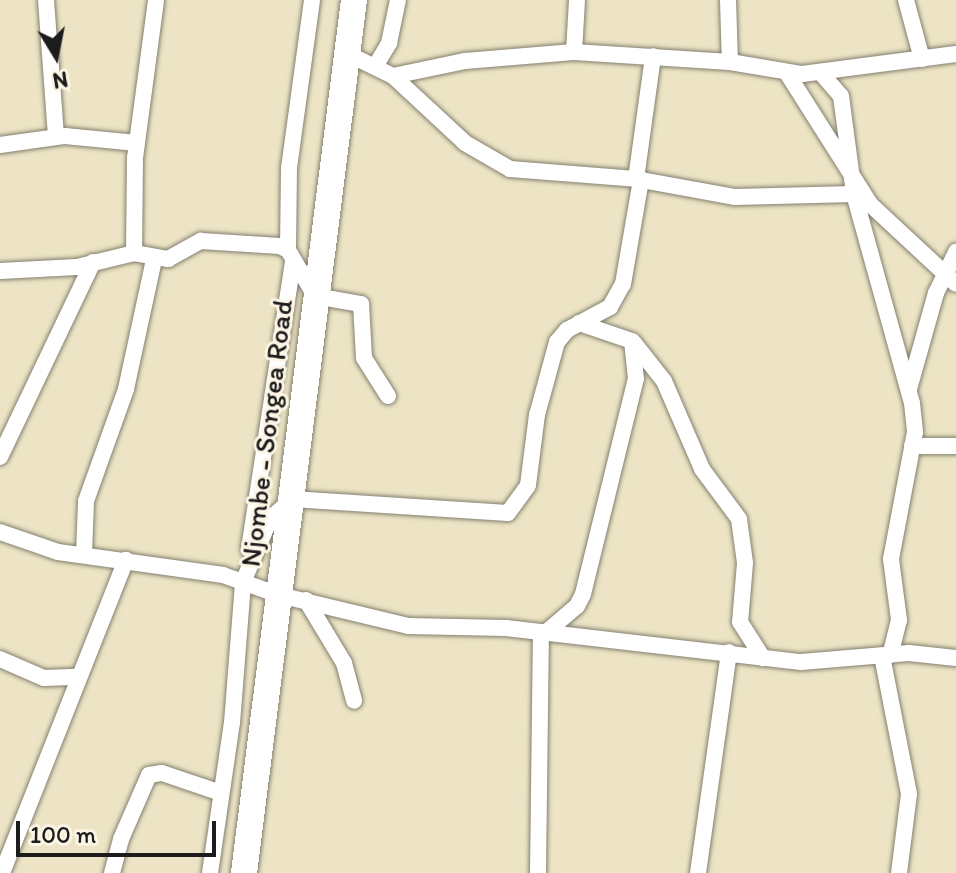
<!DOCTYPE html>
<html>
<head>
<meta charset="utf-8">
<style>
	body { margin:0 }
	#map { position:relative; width:956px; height:873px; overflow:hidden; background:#ece4c4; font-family:Itim,sans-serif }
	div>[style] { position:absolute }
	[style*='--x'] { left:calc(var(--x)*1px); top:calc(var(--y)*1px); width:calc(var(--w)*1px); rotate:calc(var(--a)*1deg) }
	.roads { filter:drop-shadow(0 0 2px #848070) drop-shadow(0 0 2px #848070) }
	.minor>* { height:16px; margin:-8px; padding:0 8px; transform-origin:8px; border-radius:8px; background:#fff }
	.trunk>* { height:26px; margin:-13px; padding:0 13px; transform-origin:13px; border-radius:13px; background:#fff }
	span { translate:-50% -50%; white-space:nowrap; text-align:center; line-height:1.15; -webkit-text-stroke:6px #fcf5e5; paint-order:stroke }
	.street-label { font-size:28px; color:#1c1c1c }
	.north { position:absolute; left:16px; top:16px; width:80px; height:80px; -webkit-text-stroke:6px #fcf5e5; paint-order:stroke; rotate:170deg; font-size:22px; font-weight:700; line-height:32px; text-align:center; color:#1c1c1c }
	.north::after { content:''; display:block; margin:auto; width:28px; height:36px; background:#1c1c1c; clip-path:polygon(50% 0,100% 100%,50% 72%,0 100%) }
	.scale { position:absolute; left:16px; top:821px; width:200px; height:36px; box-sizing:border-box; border:4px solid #1c1c1c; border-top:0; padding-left:10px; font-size:24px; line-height:28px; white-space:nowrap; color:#1c1c1c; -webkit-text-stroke:6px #fcf5e5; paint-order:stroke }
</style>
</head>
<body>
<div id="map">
	<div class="roads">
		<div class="minor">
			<div style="--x:46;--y:0;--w:136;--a:85.8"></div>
			<div style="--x:728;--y:0;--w:62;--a:88.2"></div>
			<div style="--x:906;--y:0;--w:61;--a:74.8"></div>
			<div style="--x:574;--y:52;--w:52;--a:-86.7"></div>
			<div style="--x:346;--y:53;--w:52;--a:26.1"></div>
			<div style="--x:393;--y:76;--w:98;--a:42.9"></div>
			<div style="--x:465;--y:143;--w:52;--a:30"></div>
			<div style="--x:510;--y:169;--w:126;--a:4.5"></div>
			<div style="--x:636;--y:179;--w:101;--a:10.3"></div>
			<div style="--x:735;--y:197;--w:119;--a:-1.4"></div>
			<div style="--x:376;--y:65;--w:26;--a:-59"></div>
			<div style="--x:389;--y:43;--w:44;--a:-78.2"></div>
			<div style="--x:787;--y:73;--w:155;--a:57.6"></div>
			<div style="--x:870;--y:204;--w:117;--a:42.9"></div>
			<div style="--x:821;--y:73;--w:30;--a:49"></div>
			<div style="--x:841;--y:96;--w:99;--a:82.4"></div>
			<div style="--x:854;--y:194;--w:217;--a:74.5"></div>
			<div style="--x:912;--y:403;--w:29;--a:84"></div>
			<div style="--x:915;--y:432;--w:129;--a:100.7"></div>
			<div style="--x:891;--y:559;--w:62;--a:82.5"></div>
			<div style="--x:899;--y:620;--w:36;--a:104"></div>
			<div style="--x:393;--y:76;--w:74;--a:-11.8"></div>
			<div style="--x:465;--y:61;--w:109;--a:-4.7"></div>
			<div style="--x:574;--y:52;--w:156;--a:3.7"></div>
			<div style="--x:730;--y:62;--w:73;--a:9.5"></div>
			<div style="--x:802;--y:74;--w:155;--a:-7.4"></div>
			<div style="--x:0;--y:145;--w:66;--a:-7.9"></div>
			<div style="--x:65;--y:136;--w:72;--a:5.6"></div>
			<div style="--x:636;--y:179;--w:124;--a:-82.1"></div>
			<div style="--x:288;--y:250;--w:82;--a:-89.3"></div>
			<div style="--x:289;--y:168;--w:170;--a:-82.2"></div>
			<div style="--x:134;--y:253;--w:95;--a:-89.4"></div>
			<div style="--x:135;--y:158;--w:159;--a:-82.4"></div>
			<div style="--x:0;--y:271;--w:77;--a:-3"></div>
			<div style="--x:77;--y:267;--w:59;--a:-13.8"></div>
			<div style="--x:134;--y:253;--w:35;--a:10"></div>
			<div style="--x:168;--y:259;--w:38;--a:-29"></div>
			<div style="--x:201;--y:241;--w:79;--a:3.6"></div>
			<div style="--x:280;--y:246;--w:9;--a:27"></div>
			<div style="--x:288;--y:250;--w:53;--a:59.6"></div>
			<div style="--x:315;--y:296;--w:47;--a:9.9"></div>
			<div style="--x:361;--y:304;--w:54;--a:86.8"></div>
			<div style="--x:364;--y:358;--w:45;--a:57.7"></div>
			<div style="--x:634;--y:343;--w:48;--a:51.7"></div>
			<div style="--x:664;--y:381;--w:96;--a:66.6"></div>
			<div style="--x:702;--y:469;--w:62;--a:53.5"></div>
			<div style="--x:739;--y:519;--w:44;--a:82.2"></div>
			<div style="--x:745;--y:563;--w:59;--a:94.8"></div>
			<div style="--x:740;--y:622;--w:43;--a:57.4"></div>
			<div style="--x:909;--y:389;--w:100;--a:-74.3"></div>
			<div style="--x:936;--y:293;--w:46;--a:-64"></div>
			<div style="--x:912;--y:446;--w:44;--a:0"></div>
			<div style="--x:0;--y:457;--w:216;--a:-64.5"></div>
			<div style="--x:0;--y:532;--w:61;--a:19"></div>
			<div style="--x:58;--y:552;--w:167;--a:7.9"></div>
			<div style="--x:223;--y:575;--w:59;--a:19.7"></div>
			<div style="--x:279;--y:595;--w:133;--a:13.5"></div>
			<div style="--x:408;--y:626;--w:98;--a:1.2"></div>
			<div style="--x:506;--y:628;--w:297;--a:6.6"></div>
			<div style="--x:801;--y:662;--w:108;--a:-4.8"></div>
			<div style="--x:909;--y:653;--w:47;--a:6.1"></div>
			<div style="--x:249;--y:549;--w:292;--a:-81.3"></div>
			<div style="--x:84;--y:554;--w:53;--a:-87.8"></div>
			<div style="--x:86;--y:501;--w:119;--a:-70.3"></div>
			<div style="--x:126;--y:389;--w:132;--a:-77.8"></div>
			<div style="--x:306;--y:600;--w:74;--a:58.9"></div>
			<div style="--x:344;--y:663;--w:39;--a:75"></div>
			<div style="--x:544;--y:634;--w:43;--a:-40.3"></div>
			<div style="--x:577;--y:606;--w:13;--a:-63"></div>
			<div style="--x:583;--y:594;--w:221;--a:-76.2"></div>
			<div style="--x:636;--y:379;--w:38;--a:-96"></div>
			<div style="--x:632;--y:341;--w:56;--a:-161.2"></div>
			<div style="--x:882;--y:656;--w:141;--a:78.9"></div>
			<div style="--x:909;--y:794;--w:80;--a:97.2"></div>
			<div style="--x:0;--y:659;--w:48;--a:23.4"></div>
			<div style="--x:44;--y:678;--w:34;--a:-2"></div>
			<div style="--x:2;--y:873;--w:337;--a:-68.4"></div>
			<div style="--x:112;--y:873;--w:35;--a:-75"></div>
			<div style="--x:121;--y:839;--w:70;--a:-66.4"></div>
			<div style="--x:149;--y:775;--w:13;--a:-9"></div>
			<div style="--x:162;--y:773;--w:62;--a:18.7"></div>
			<div style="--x:210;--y:873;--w:152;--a:-81.7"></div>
			<div style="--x:232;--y:723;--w:141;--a:-85.5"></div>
			<div style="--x:243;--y:582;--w:69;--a:-66.8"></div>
			<div style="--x:270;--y:519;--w:30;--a:-42"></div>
			<div style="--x:292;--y:499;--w:216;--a:3.7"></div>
			<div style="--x:508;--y:513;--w:34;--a:-54"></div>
			<div style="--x:528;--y:485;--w:71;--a:-82.7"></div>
			<div style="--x:537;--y:415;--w:76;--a:-74.7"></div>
			<div style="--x:557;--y:342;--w:16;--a:-50"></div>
			<div style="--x:567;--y:330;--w:49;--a:-28.1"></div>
			<div style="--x:610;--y:307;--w:26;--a:-61"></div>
			<div style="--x:623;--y:284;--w:106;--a:-80.2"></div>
			<div style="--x:538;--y:873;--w:240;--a:-89.3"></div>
			<div style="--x:698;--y:873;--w:223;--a:-82"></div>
		</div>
		<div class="trunk">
			<div style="--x:244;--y:873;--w:880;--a:-82.82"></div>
		</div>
	</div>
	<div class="street-label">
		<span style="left:266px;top:433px;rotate:-83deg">Njombe - Songea Road</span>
	</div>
	<div class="north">N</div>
	<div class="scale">100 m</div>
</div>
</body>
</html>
